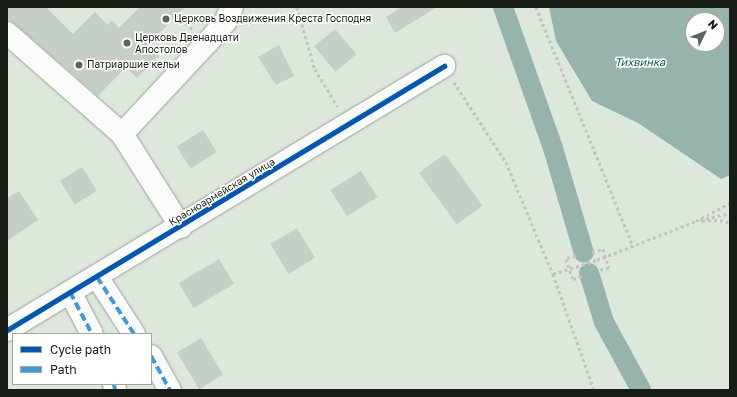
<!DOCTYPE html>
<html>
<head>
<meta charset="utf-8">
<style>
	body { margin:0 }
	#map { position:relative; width:737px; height:397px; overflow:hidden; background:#dee7db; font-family:"Golos Text",sans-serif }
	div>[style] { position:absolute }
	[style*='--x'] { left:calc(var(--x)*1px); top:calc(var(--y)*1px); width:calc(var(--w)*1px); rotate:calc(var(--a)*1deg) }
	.water>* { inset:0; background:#97b4ac }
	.canal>* { height:20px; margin:-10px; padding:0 10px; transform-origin:10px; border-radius:10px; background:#97b4ac }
	.building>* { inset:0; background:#c5cfc6; transform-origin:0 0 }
	.path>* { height:2.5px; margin-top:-1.25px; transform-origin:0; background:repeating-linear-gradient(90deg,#c2c5c0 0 3px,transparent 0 6px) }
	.roads { filter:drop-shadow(0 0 1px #9ba399) drop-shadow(0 0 1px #9ba399) }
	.minor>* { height:22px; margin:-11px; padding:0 11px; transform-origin:11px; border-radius:11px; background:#fafbfa }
	.quiet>* { height:4px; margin-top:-2px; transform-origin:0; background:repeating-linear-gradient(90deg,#3b9bdf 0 8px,transparent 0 12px) }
	.cycleway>* { height:5px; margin:-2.5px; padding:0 2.5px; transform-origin:2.5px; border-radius:2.5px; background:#0057b8 }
	.dots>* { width:11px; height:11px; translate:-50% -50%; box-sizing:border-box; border:2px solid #fff; border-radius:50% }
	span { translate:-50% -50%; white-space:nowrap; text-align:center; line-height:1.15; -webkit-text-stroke:3px #fff; paint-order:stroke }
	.poi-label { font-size:10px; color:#171d15 }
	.left { translate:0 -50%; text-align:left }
	.street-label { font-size:10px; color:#171d15 }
	.water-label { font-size:11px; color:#0e5e56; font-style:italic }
	.frame { position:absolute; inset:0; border:8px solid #171d15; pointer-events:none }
	.legend { position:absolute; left:12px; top:333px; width:140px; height:52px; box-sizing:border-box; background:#fff; border:1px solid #a2a5a1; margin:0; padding:5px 7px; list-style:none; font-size:12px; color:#171d15 }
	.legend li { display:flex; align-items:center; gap:8px; height:20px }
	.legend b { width:20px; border:1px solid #a2a5a1 }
	.north { position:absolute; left:685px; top:12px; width:40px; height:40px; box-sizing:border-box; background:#fff; border:1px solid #a2a5a1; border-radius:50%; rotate:47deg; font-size:11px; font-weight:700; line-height:16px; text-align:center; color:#171d15 }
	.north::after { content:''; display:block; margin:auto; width:14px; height:18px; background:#5d645a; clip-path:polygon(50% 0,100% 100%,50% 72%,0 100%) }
</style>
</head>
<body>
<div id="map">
	<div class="water">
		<div style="clip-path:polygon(evenodd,549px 7px,730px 7px,730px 175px,721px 179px,638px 123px,592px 101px,556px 41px,549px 7px,693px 20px,717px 20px,717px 44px,693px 44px,693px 20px)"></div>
	</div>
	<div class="canal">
		<div style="--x:503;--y:7;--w:150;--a:70.5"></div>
		<div style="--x:553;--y:148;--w:109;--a:73.6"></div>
		<div style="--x:589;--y:273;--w:51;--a:73"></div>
		<div style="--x:604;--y:322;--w:77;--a:61.4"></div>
	</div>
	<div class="building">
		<div style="clip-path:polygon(7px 7px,46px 7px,73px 34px,95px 12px,108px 25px,112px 20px,119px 28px,140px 7px,185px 7px,148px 45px,159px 56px,137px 78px,126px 67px,98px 96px,15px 24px,7px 20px)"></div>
		<div style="clip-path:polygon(402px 7px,437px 7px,395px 33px,386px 17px)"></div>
		<div style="left:335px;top:29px;width:33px;height:27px;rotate:50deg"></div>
		<div style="clip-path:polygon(279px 45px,294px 76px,276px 85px,258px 57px)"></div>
		<div style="left:203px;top:130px;width:26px;height:31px;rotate:58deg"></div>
		<div style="left:445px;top:154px;width:64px;height:32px;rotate:54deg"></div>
		<div style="left:82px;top:167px;width:28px;height:26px;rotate:58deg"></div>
		<div style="left:361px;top:171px;width:31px;height:36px;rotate:58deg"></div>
		<div style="clip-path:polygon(19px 191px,38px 220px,7px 241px,7px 198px)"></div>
		<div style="left:297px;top:228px;width:35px;height:31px;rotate:59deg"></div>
		<div style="left:219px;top:259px;width:29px;height:47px;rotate:59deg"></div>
		<div style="left:201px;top:338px;width:43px;height:28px;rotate:59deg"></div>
	</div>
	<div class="path">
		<div style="--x:297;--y:7;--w:65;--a:73.8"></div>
		<div style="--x:315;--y:69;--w:44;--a:58.8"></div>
		<div style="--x:536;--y:7;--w:258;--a:67.9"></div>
		<div style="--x:177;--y:15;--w:22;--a:43"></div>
		<div style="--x:454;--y:82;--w:95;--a:57"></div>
		<div style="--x:506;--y:162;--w:121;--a:67.2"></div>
		<div style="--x:553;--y:274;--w:123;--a:70.5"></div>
		<div style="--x:700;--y:220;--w:31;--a:-13"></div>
		<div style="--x:702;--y:221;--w:18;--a:-3"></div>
		<div style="--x:720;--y:220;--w:10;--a:17"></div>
		<div style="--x:592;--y:252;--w:11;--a:-15"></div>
		<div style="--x:603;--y:249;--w:20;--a:72"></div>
		<div style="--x:609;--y:268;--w:11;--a:165"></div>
		<div style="--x:576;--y:256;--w:10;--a:163"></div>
		<div style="--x:566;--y:259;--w:21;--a:71"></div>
		<div style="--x:573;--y:279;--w:9;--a:-18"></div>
		<div style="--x:553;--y:274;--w:46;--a:-17.7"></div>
		<div style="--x:597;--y:260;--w:106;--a:-21.5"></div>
		<div style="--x:696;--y:221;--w:38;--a:-28"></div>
	</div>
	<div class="roads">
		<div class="minor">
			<div style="--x:7;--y:33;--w:153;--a:41.3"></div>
			<div style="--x:122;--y:134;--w:110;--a:57.6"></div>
			<div style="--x:122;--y:134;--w:125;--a:-47"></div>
			<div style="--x:207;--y:43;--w:28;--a:-49"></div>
			<div style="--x:225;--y:22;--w:17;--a:-65"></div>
			<div style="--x:97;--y:277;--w:68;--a:57"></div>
			<div style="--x:70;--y:292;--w:47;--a:62.4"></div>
			<div style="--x:7;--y:330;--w:511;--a:-31.14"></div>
			<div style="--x:151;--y:356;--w:39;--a:61"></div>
			<div style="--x:114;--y:384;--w:6;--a:81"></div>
		</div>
	</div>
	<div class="quiet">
		<div style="--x:97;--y:277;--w:68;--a:57"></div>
		<div style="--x:70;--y:292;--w:47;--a:62.4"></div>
		<div style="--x:151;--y:356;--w:39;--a:61"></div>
		<div style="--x:114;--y:384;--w:6;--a:81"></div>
	</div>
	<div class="cycleway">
		<div style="--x:7;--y:330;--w:511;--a:-31.14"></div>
	</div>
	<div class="dots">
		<div style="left:166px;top:19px;background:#5d645a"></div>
		<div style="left:127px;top:43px;background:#5d645a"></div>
		<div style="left:79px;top:65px;background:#5d645a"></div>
	</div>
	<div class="poi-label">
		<span class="left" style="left:174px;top:19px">Церковь Воздвижения Креста Господня</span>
		<span class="left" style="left:135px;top:43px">Церковь Двенадцати<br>Апостолов</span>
		<span class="left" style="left:87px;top:65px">Патриаршие кельи</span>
	</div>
	<div class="street-label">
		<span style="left:222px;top:192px;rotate:-31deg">Красноармейская улица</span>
	</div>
	<div class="water-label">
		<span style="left:640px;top:62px">Тихвинка</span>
	</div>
	<div class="frame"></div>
	<ul class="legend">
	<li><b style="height:5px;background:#0057b8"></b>Cycle path</li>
	<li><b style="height:5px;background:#3b9bdf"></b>Path</li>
	</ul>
	<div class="north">N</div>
</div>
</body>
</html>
